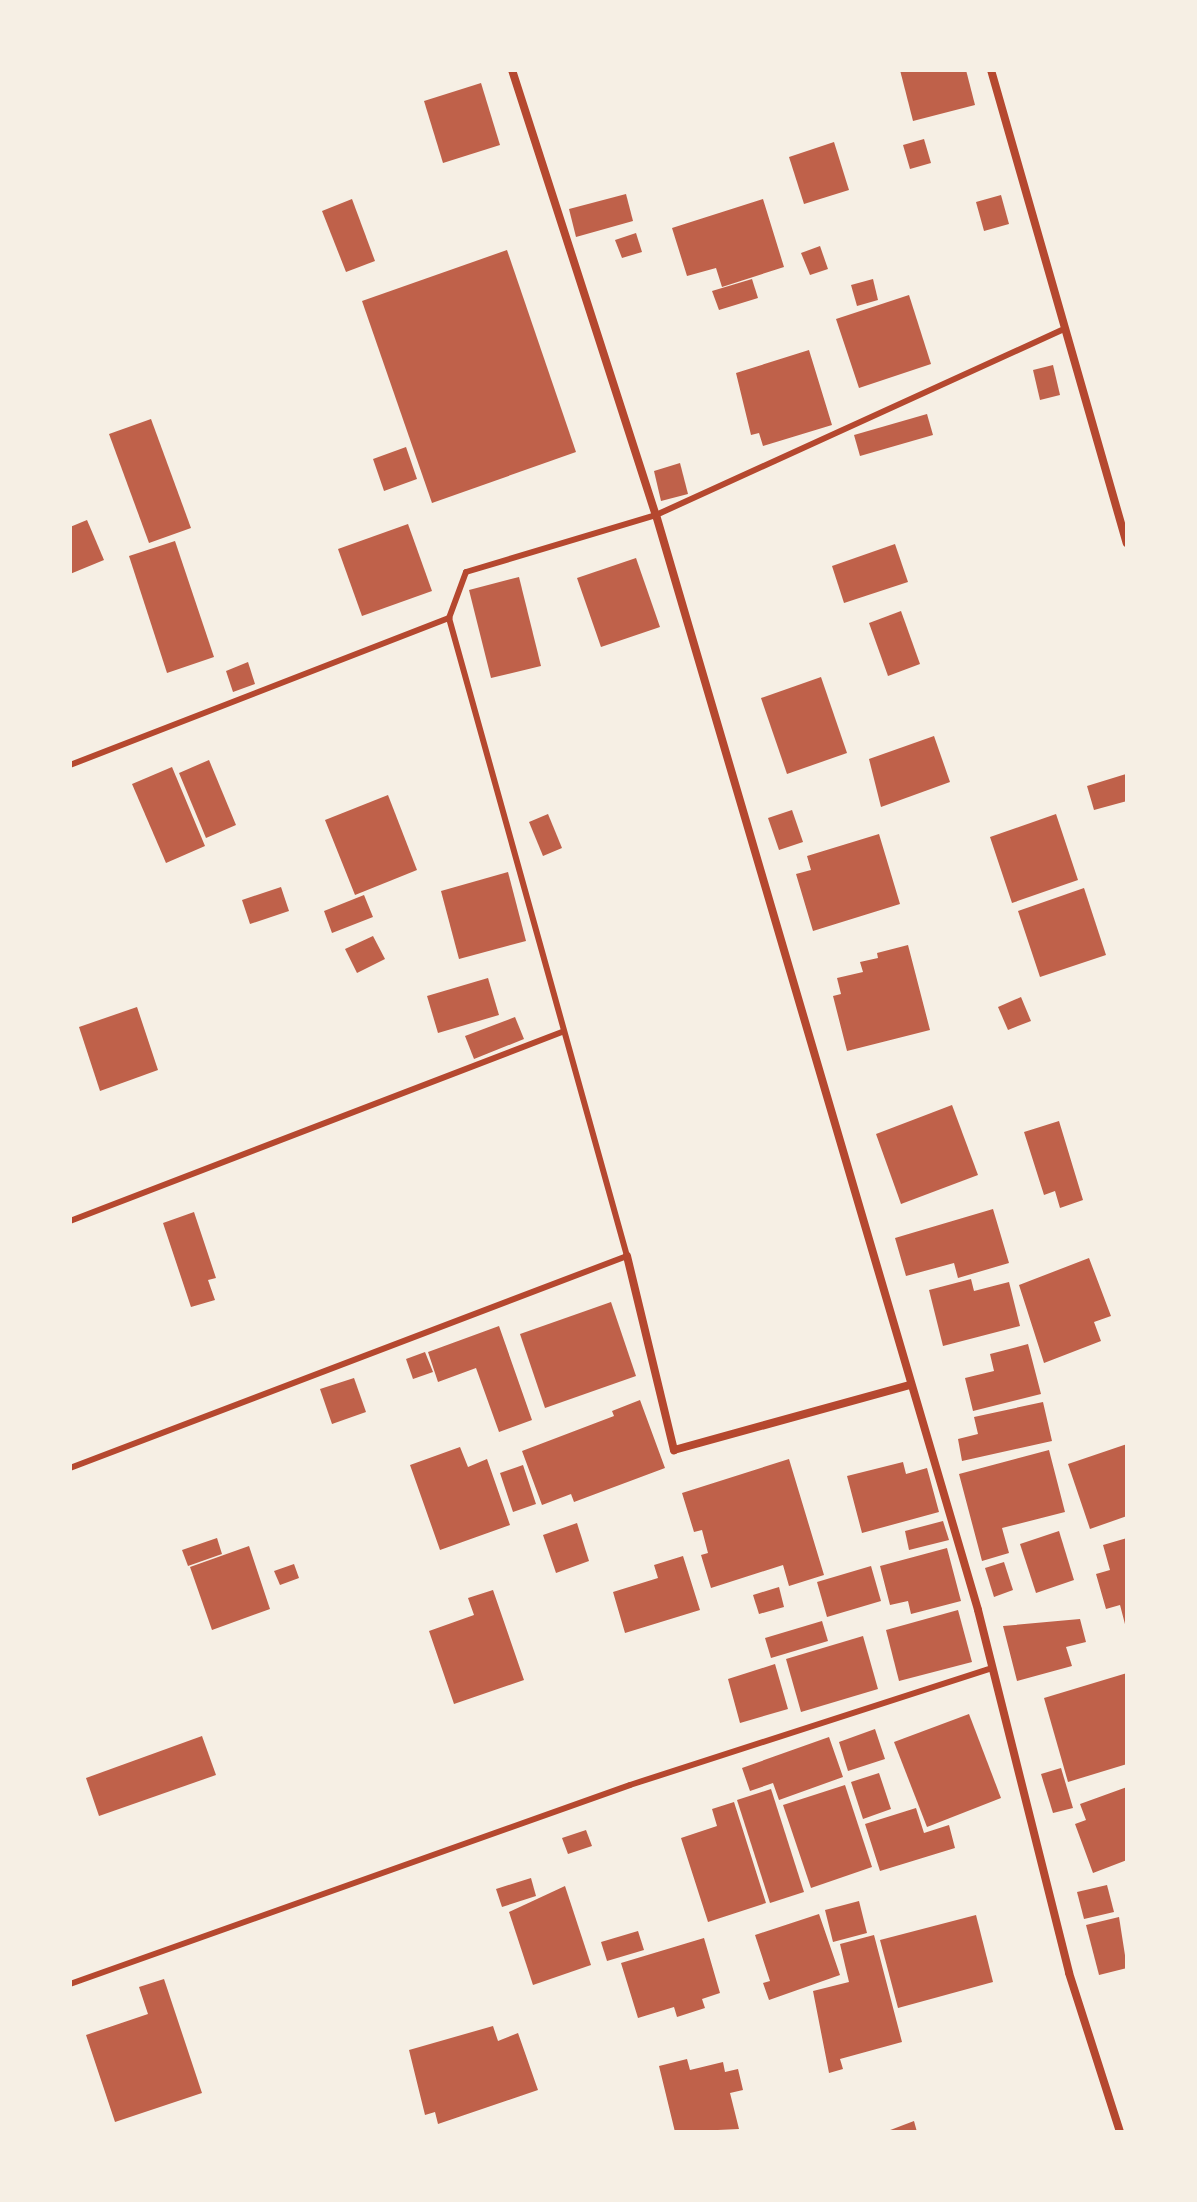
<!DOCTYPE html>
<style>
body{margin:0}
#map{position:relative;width:1197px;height:2202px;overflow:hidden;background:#f6efe4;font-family:Quicksand,sans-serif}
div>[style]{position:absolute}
.building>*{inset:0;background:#bf614a}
.service>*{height:6px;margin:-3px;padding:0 3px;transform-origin:3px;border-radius:3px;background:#b5482f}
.minor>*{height:8px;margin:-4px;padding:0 4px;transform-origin:4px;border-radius:4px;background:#b5482f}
span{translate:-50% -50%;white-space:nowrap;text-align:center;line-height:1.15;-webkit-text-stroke:8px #f6efe4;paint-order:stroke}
.frame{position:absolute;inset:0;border:72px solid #f6efe4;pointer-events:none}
</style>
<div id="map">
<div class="building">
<div style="clip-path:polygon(900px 70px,966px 70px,975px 105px,913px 121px)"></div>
<div style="clip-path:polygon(481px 83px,500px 145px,443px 163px,424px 101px)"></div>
<div style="clip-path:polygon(924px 139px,931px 163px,910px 169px,903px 145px)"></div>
<div style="clip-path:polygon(834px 142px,849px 190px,804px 204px,789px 157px)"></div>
<div style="clip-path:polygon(626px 194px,633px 221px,576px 237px,569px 209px)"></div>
<div style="clip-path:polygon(1001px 195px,1009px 224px,984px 231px,976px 202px)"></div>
<div style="clip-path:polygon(352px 199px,375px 261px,346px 272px,322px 211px)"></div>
<div style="clip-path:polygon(763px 199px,784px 267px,722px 287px,716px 268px,687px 276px,672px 228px)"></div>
<div style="clip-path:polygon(636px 233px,642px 252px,622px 258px,615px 240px)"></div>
<div style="clip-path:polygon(820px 246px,828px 269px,810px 275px,801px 253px)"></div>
<div style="clip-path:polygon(507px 250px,576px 452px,432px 503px,362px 301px)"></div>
<div style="clip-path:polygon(752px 279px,758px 298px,719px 310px,712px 291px)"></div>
<div style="clip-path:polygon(873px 279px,878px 300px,857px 306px,851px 285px)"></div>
<div style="clip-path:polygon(909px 295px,931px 364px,859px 388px,836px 319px)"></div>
<div style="clip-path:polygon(809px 350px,832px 425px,763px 446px,759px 433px,751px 435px,736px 373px)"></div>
<div style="clip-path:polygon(1053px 365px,1060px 395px,1040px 400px,1033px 370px)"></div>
<div style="clip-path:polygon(927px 414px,933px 435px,860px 456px,854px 435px)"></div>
<div style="clip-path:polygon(151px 419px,191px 528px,149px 543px,109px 434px)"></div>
<div style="clip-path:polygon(406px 447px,417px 479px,384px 491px,373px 459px)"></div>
<div style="clip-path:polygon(680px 463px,688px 494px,661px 501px,654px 471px)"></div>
<div style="clip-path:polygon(87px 520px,104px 560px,70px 574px,70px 527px)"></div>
<div style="clip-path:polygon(408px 524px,432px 591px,362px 616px,338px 549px)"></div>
<div style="clip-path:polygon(175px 541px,214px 657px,167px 673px,129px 556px)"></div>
<div style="clip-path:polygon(895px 544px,908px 582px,844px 603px,832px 566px)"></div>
<div style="clip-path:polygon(636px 558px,660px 627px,601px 647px,577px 578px)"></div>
<div style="clip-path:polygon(519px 577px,541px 666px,491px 678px,469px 590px)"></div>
<div style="clip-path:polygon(901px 611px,920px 664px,888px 676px,869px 623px)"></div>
<div style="clip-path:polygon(248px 662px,255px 684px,233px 692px,226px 671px)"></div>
<div style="clip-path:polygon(821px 677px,847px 753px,787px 774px,761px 698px)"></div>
<div style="clip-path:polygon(934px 736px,950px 782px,881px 807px,869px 759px)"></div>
<div style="clip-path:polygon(209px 760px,236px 825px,206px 838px,179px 773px)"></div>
<div style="clip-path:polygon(172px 767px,205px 846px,166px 863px,132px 784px)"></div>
<div style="clip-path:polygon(1126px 774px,1127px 801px,1094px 810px,1087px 786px)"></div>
<div style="clip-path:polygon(388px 795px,417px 870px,355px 895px,325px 820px)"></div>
<div style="clip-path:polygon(792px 810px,803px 842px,779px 850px,768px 818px)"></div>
<div style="clip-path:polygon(548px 814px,562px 848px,543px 856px,529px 822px)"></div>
<div style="clip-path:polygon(1056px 814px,1078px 880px,1012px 903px,990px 837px)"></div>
<div style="clip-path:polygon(879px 834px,900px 904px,813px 931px,796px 874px,811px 870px,807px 856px)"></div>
<div style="clip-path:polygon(508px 872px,526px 941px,459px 959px,441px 891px)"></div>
<div style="clip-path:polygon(281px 887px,289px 911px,250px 924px,242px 900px)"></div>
<div style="clip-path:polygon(1084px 888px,1106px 955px,1040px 977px,1018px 911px)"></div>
<div style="clip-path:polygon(364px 895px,373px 917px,332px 933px,324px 911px)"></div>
<div style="clip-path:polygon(373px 936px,385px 959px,357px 973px,345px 949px)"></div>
<div style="clip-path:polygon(908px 945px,930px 1030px,847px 1051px,833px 996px,841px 994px,837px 978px,863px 972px,860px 962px,878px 958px,877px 953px)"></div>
<div style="clip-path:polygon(488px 978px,499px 1015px,438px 1033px,427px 996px)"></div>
<div style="clip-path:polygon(1021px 997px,1031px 1021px,1008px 1030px,998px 1007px)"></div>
<div style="clip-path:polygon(137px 1007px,158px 1070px,100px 1091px,79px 1027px)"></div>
<div style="clip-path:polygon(515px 1017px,524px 1039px,474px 1059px,465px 1036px)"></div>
<div style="clip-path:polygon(952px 1105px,978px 1175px,901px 1204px,876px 1134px)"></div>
<div style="clip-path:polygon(1059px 1121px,1083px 1200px,1060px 1208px,1055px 1191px,1044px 1195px,1024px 1132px)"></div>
<div style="clip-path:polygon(993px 1209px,1009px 1263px,958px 1278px,954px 1263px,906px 1276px,895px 1238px)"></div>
<div style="clip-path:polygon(194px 1212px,216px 1278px,208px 1280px,215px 1300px,191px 1307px,163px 1223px)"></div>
<div style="clip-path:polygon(1089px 1258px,1111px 1316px,1094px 1322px,1101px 1341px,1044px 1363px,1019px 1285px)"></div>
<div style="clip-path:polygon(971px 1279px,974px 1291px,1009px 1282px,1020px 1326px,943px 1346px,929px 1290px)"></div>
<div style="clip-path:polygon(611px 1302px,636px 1376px,545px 1408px,520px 1334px)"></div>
<div style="clip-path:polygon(499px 1326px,532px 1420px,499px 1432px,476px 1368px,438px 1382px,428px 1352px)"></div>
<div style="clip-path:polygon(1028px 1344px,1041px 1394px,973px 1411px,965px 1378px,994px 1371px,990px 1354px)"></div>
<div style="clip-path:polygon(425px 1352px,433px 1372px,413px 1379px,406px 1359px)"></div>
<div style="clip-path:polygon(354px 1378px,366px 1412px,332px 1424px,320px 1389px)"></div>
<div style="clip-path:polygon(640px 1400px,665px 1468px,574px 1502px,571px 1494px,542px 1505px,522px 1451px,614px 1416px,612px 1411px)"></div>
<div style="clip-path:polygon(1043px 1402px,1052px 1441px,962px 1461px,958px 1439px,978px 1434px,974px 1417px)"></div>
<div style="clip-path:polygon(1127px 1444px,1127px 1516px,1090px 1529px,1068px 1464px)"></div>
<div style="clip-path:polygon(460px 1447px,468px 1467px,487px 1459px,510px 1525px,440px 1550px,410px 1465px)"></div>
<div style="clip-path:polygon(1049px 1450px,1065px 1512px,1002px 1528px,1009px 1553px,982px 1561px,959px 1474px)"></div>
<div style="clip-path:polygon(789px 1459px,824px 1575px,789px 1586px,783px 1565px,711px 1588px,701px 1555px,708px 1553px,702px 1530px,694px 1532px,682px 1493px)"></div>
<div style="clip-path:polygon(903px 1462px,906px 1474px,927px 1468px,939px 1512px,862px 1533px,847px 1476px)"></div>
<div style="clip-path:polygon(523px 1465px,536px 1504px,513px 1512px,500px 1473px)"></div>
<div style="clip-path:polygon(943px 1521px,949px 1540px,909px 1550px,905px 1531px)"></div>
<div style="clip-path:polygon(577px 1523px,589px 1561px,556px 1573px,543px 1535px)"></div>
<div style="clip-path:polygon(1059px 1531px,1074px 1580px,1036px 1593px,1020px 1544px)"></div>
<div style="clip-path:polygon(217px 1538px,222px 1554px,188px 1566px,182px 1550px)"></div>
<div style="clip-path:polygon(1127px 1538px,1127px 1628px,1126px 1628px,1120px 1605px,1106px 1609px,1096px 1574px,1110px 1570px,1103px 1545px)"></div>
<div style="clip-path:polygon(249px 1546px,270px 1609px,212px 1630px,190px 1567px)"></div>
<div style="clip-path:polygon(947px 1548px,961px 1601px,911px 1614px,908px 1601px,890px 1605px,880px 1566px)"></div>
<div style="clip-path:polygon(683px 1556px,700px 1610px,625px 1633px,613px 1592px,658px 1578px,654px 1565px)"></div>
<div style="clip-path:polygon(1004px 1562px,1013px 1590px,994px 1597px,985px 1568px)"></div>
<div style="clip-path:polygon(294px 1564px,299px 1578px,280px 1585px,274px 1571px)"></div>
<div style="clip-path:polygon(871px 1566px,881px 1601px,827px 1617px,817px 1582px)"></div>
<div style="clip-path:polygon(779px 1587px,784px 1607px,759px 1614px,753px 1595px)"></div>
<div style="clip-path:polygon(493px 1590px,524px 1680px,454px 1704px,429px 1631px,474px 1615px,468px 1598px)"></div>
<div style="clip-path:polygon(958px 1610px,972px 1662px,899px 1681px,886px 1630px)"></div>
<div style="clip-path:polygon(1080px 1619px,1086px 1642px,1066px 1647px,1072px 1666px,1017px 1681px,1003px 1626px)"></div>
<div style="clip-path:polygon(822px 1621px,828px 1641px,771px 1658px,765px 1638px)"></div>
<div style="clip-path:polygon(863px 1636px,878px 1689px,801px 1712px,786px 1659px)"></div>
<div style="clip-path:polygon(775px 1664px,788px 1709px,740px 1723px,728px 1679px)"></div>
<div style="clip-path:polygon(1127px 1673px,1127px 1764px,1068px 1782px,1044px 1698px)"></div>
<div style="clip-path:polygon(969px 1714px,1001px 1798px,927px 1827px,894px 1742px)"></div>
<div style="clip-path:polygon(875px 1729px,885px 1759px,848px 1771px,839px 1742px)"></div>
<div style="clip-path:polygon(202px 1736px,216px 1775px,99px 1816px,86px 1778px)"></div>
<div style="clip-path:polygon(829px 1737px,843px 1777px,779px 1800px,773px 1783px,750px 1791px,742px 1768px)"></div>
<div style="clip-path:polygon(1061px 1768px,1073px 1808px,1053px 1813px,1041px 1774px)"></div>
<div style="clip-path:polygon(879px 1773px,891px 1809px,863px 1819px,851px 1782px)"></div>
<div style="clip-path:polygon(845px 1785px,872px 1867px,811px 1888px,783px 1805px)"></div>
<div style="clip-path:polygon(1127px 1787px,1127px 1860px,1093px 1873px,1075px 1824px,1086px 1820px,1080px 1804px)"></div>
<div style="clip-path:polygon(771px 1789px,804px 1892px,770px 1903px,737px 1800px)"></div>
<div style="clip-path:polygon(734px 1802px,766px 1903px,708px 1922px,681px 1838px,717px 1826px,712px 1809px)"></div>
<div style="clip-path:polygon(916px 1808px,924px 1833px,949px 1825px,955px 1848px,880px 1871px,865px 1824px)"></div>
<div style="clip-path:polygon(586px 1830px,592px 1846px,568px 1854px,562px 1838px)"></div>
<div style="clip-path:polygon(531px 1878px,536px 1896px,502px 1907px,496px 1889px)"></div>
<div style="clip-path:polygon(1107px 1885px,1114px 1912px,1084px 1919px,1077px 1892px)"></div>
<div style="clip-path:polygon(565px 1886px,591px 1965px,533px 1985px,509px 1912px)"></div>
<div style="clip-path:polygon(859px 1901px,867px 1933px,833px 1942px,825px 1910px)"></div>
<div style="clip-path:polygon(819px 1914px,840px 1975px,769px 2000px,763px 1983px,770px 1981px,755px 1935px)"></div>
<div style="clip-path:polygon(976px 1915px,993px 1982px,898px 2008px,880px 1940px)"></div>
<div style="clip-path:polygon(1119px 1917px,1127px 1968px,1099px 1975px,1086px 1925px)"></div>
<div style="clip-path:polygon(638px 1931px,644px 1950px,607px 1961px,601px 1942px)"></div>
<div style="clip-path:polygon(874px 1935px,902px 2042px,840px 2059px,843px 2069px,829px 2073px,813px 1991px,849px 1982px,840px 1944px)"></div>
<div style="clip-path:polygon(704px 1938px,720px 1993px,702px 1999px,705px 2008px,677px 2017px,674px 2007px,638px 2018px,621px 1963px)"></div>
<div style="clip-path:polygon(164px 1979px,202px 2093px,115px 2122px,86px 2035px,148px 2014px,139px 1987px)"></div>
<div style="clip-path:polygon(493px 2026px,498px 2041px,518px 2033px,538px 2090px,438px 2124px,435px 2112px,425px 2115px,409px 2050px)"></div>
<div style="clip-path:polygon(687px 2059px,690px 2070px,723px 2062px,725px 2072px,738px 2069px,743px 2090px,730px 2093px,739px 2129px,675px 2132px,659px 2066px)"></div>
<div style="clip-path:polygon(914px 2121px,917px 2132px,885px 2132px)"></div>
</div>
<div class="service">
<div style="left:70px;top:765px;width:407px;rotate:-21.2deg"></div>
<div style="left:449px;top:618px;width:49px;rotate:-69.7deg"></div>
<div style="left:466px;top:572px;width:198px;rotate:-16.7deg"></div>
<div style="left:656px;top:515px;width:449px;rotate:-24.5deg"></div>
<div style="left:70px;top:1221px;width:527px;rotate:-21.01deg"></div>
<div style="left:70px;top:1468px;width:596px;rotate:-20.84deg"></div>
<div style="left:627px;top:1256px;width:662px;rotate:-105.59deg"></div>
<div style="left:70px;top:1984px;width:594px;rotate:-19.56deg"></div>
<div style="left:630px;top:1785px;width:381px;rotate:-17.9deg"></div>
</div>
<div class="minor">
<div style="left:512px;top:70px;width:468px;rotate:72.1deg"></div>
<div style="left:656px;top:515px;width:1141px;rotate:73.61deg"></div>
<div style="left:978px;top:1610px;width:374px;rotate:75.9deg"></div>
<div style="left:1069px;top:1973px;width:167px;rotate:72.2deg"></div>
<div style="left:991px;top:70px;width:492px;rotate:74deg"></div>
<div style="left:627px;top:1256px;width:200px;rotate:76.4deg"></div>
<div style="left:674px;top:1450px;width:245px;rotate:-15.4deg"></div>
</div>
<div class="frame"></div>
</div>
